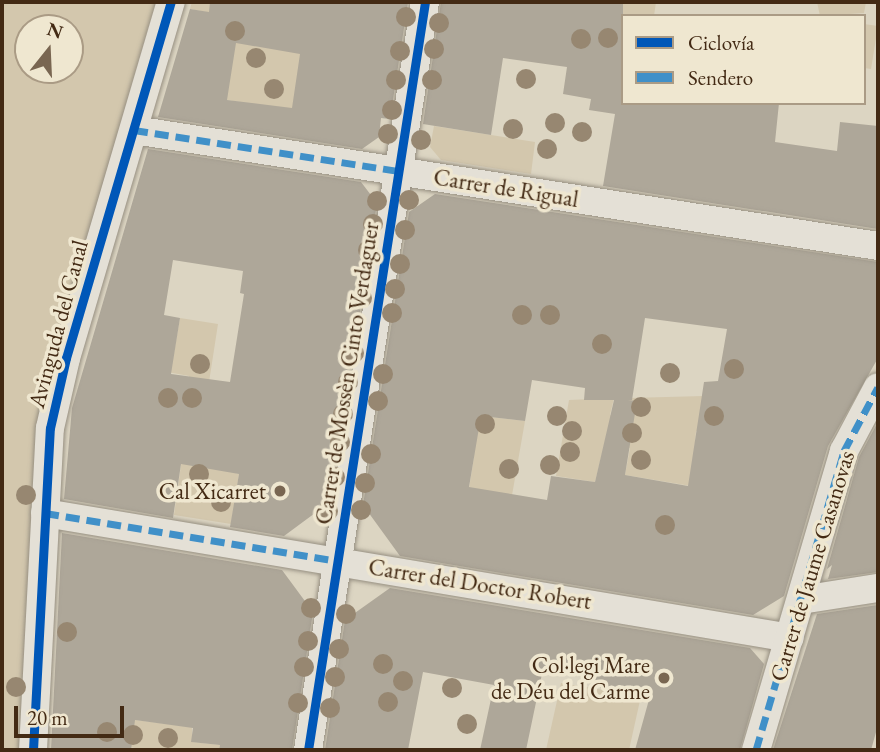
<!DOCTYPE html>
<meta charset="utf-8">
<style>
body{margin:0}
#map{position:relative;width:880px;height:752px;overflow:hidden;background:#dcd5c2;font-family:"EB Garamond",serif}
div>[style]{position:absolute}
.green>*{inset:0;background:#d3c7ad}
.building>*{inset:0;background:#aea799}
.roads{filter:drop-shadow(0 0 2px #968f81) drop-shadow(0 0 2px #968f81)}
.minor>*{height:28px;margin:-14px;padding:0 14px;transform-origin:14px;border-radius:14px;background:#e4e0d6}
.quiet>*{height:7px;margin-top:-3.5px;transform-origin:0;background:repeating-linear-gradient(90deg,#4090c8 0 14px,transparent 0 21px)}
.cycleway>*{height:9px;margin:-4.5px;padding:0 4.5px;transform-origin:4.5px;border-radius:4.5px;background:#0057b8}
.trees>*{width:20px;height:20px;margin:-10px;border-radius:50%;background:#978771}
.dots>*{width:19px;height:19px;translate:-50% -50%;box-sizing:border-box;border:4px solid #efe7d0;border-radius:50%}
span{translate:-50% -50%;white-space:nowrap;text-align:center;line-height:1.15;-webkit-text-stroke:7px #efe7d0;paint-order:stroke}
.street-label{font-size:23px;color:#432a14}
.poi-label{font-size:23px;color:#432a14}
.right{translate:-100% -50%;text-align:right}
.frame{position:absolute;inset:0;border:4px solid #432a14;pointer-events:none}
.legend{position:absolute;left:621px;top:14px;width:245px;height:91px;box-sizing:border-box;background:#efe7d0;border:2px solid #aa9b85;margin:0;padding:9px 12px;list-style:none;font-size:21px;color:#432a14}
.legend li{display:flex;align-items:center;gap:14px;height:35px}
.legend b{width:35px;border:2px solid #aa9b85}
.north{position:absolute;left:14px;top:14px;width:70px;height:70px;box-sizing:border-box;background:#efe7d0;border:2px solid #aa9b85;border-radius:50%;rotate:18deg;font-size:19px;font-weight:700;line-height:28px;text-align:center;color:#432a14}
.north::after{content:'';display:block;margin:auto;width:24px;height:32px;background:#796651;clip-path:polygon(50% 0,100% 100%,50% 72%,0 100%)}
.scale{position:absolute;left:14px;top:706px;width:110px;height:32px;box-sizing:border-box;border:4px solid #432a14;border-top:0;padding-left:9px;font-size:21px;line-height:24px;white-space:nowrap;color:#432a14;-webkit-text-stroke:5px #efe7d0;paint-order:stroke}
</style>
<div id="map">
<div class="green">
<div style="clip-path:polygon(evenodd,2px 2px,184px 2px,71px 368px,60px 468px,48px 750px,2px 750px,2px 2px,28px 28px,70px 28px,70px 70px,28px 70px,28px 28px)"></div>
<div style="clip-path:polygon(192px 2px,278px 2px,275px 22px,308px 55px,293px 110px,227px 100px,206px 12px,190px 9px)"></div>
<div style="clip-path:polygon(601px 2px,656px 2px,654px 16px,623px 16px,599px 15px)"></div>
<div style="clip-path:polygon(817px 2px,866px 2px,864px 13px,820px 16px)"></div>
<div style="clip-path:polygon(864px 24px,878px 26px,871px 69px,864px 68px)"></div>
<div style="clip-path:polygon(434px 126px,535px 142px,531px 174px,441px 160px,430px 147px)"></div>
<div style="clip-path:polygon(180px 318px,218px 324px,207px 395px,183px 411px,189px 376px,162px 371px,174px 353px)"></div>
<div style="clip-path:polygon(741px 395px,734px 436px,696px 431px,691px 486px,625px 475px,630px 448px,621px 447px,607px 433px,595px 482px,556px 476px,569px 400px,614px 398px,610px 415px,625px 419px,629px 398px)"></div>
<div style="clip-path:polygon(471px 415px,525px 421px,511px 501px,468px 495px,474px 457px)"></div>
<div style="clip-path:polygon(182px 458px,239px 474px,231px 524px,174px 515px)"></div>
<div style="clip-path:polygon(561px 683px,641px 696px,629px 750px,546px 750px)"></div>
<div style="clip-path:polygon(86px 714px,192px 727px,192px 742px,220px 745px,219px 750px,151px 750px,82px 741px)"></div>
</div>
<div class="building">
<div style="clip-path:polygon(evenodd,210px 2px,408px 2px,390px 119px,381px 118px,379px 137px,362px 149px,158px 117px,190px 9px,209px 12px,210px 2px,236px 43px,300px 54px,292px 108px,227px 100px,236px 43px)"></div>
<div style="clip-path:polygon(441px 2px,623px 2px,623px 103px,779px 103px,775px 142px,837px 151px,840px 122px,878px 126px,878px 229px,603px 186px,615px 114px,589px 110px,591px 99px,563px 94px,567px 67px,503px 58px,491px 135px,423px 124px)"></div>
<div style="clip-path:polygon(evenodd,148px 149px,361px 182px,377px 203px,330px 502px,284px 536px,230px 527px,239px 474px,181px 464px,173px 518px,64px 499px,72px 408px,148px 149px,173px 260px,243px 271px,240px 293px,244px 294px,230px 382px,171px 374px,180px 318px,164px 315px,173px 260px)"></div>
<div style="clip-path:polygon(evenodd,435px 194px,878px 262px,878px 358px,828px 446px,784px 596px,753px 615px,400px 556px,363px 505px,409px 212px,435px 194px,645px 318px,727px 329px,718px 381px,704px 382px,688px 486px,625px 475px,637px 401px,628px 400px,632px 400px,645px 318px,435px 194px,532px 380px,585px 388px,584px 400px,614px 400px,595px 482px,551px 476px,547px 500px,469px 487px,481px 416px,525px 421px,532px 380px)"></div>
<div style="clip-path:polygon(878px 422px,878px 572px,828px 579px,832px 565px,827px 569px,859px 457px)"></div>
<div style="clip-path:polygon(62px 533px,282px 570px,313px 612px,292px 750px,219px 750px,220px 745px,191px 742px,193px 728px,135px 720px,131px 750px,51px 750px)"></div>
<div style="clip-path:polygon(390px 588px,750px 648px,764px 664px,740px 750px,635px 750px,650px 696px,600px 688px,602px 681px,543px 669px,526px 750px,480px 750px,494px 685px,423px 672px,408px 750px,325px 750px,345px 620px)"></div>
<div style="clip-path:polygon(878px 605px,878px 725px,871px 750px,773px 750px,817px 614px)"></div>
</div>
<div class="roads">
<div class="minor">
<div style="left:134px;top:130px;width:753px;rotate:8.86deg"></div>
<div style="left:45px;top:513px;width:755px;rotate:9.52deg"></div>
<div style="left:801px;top:600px;width:78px;rotate:-8.9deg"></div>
<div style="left:33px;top:750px;width:322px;rotate:-87deg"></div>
<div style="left:50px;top:428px;width:72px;rotate:-77.1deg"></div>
<div style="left:66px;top:358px;width:371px;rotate:-73.6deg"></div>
<div style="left:308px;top:750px;width:757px;rotate:-81.11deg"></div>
<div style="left:756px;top:750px;width:312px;rotate:-73.6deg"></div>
<div style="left:844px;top:451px;width:72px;rotate:-62deg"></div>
</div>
</div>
<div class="quiet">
<div style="left:134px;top:130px;width:267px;rotate:8.8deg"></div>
<div style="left:45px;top:513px;width:297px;rotate:9.3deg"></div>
<div style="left:756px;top:750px;width:312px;rotate:-73.6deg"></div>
<div style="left:844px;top:451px;width:72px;rotate:-62deg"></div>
</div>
<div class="cycleway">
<div style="left:33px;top:750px;width:322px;rotate:-87deg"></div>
<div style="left:50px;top:428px;width:72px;rotate:-77.1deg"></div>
<div style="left:66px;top:358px;width:371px;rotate:-73.6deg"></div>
<div style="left:308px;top:750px;width:757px;rotate:-81.11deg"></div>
</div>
<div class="trees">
<div style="left:406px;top:17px"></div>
<div style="left:439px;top:23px"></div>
<div style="left:235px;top:31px"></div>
<div style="left:608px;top:38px"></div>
<div style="left:581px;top:39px"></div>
<div style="left:434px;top:49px"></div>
<div style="left:400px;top:51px"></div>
<div style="left:256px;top:58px"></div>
<div style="left:526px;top:79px"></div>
<div style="left:396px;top:80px"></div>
<div style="left:432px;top:80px"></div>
<div style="left:274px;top:89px"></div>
<div style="left:392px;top:110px"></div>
<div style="left:555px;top:123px"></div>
<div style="left:513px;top:129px"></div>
<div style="left:582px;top:132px"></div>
<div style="left:388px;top:134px"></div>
<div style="left:421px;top:140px"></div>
<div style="left:547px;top:149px"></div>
<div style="left:409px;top:200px"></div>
<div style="left:377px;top:201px"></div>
<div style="left:373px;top:224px"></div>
<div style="left:405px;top:230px"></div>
<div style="left:368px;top:250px"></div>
<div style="left:400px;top:264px"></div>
<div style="left:395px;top:289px"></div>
<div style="left:362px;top:298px"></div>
<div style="left:392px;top:313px"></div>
<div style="left:522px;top:315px"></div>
<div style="left:550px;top:315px"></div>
<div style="left:602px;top:344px"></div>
<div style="left:354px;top:353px"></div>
<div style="left:200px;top:364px"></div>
<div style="left:734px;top:369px"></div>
<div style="left:670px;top:373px"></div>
<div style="left:383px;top:374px"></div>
<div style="left:348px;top:382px"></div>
<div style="left:168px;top:398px"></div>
<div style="left:192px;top:398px"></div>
<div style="left:378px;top:401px"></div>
<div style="left:641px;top:407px"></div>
<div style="left:343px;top:414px"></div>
<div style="left:557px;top:416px"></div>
<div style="left:714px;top:416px"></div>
<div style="left:485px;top:424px"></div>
<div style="left:572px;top:431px"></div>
<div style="left:632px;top:433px"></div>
<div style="left:340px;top:442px"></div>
<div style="left:570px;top:452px"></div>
<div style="left:371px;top:454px"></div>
<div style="left:641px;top:460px"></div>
<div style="left:550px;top:465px"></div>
<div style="left:509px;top:469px"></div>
<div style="left:199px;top:474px"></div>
<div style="left:335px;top:477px"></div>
<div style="left:365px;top:483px"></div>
<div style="left:26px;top:495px"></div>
<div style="left:221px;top:502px"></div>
<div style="left:361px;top:510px"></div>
<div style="left:328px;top:511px"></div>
<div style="left:665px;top:525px"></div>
<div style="left:311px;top:608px"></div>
<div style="left:346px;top:614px"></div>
<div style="left:67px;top:632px"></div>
<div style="left:308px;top:641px"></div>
<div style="left:339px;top:649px"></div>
<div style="left:383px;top:664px"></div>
<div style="left:304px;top:667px"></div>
<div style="left:335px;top:677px"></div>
<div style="left:403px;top:681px"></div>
<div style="left:16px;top:687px"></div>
<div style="left:452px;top:688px"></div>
<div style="left:388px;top:702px"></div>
<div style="left:298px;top:703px"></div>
<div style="left:330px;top:708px"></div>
<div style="left:467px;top:724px"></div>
<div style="left:107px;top:732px"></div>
<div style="left:133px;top:735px"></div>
<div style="left:168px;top:738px"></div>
</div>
<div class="dots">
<div style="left:280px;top:491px;background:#796651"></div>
<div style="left:664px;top:678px;background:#796651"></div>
</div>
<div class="street-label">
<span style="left:506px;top:188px;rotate:9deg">Carrer de Rigual</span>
<span style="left:58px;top:324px;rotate:-75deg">Avinguda del Canal</span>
<span style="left:347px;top:373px;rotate:-81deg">Carrer de Mossèn Cinto Verdaguer</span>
<span style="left:812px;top:566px;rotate:-73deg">Carrer de Jaume Casanovas</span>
<span style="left:480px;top:584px;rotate:9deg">Carrer del Doctor Robert</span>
</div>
<div class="poi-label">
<span class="right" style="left:266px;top:491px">Cal Xicarret</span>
<span class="right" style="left:650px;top:678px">Col·legi Mare<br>de Déu del Carme</span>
</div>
<div class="frame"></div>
<ul class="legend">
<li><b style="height:9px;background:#0057b8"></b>Ciclovía</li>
<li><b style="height:9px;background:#4090c8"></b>Sendero</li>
</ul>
<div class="north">N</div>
<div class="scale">20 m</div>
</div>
